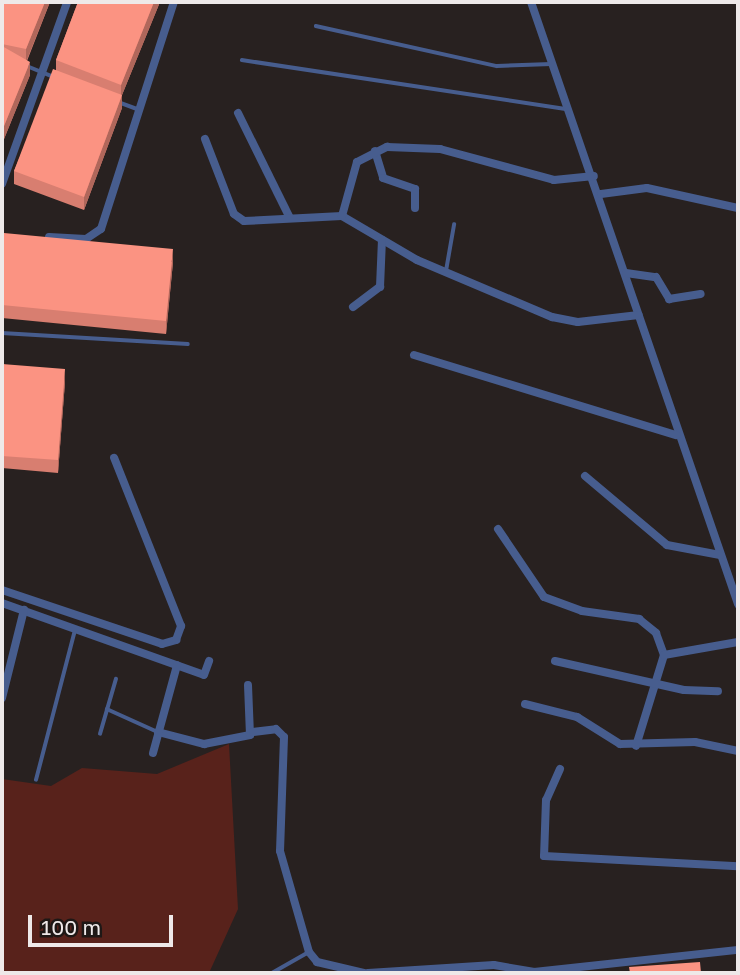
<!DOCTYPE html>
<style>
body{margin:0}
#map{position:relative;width:740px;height:975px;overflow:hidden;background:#282120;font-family:"Golos Text",sans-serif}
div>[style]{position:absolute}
.green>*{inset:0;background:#58221b}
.lane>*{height:3.5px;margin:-1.75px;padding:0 1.75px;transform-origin:1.75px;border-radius:1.75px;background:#475d8e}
.street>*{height:8px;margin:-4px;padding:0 4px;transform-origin:4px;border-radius:4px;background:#475d8e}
.wall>*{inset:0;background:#d87e70}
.shaded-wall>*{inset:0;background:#b0675b}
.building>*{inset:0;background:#fb9382}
span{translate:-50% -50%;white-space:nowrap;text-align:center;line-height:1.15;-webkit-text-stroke:7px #1e1816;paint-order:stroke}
.frame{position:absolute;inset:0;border:4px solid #eee9e9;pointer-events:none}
.scale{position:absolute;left:28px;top:915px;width:145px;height:32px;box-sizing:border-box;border:4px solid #eee9e9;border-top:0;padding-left:9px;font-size:21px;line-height:24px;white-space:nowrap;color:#eee9e9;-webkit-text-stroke:5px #1e1816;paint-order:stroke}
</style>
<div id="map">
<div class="green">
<div style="clip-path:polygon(229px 744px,238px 909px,209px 973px,2px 973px,2px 779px,51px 786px,82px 768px,157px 774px)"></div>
</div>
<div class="lane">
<div style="left:316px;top:26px;width:185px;rotate:12.5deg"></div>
<div style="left:497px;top:66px;width:54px;rotate:-2.1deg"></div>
<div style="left:242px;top:60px;width:327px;rotate:8.6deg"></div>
<div style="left:27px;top:66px;width:27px;rotate:22deg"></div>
<div style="left:118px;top:102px;width:20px;rotate:20deg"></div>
<div style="left:446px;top:271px;width:47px;rotate:-80.1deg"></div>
<div style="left:2px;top:333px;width:186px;rotate:3.4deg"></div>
<div style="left:107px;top:709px;width:56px;rotate:24.3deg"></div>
<div style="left:100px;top:734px;width:57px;rotate:-73.8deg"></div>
<div style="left:36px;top:780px;width:155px;rotate:-75.4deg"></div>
<div style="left:272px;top:973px;width:43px;rotate:-29.6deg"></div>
</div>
<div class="street">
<div style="left:531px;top:2px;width:637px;rotate:71.02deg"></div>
<div style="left:238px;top:113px;width:117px;rotate:63.7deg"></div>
<div style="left:205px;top:139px;width:80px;rotate:68.9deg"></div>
<div style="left:234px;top:214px;width:12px;rotate:35deg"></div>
<div style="left:244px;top:221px;width:98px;rotate:-2.9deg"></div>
<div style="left:342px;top:216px;width:87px;rotate:30.4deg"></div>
<div style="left:417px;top:260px;width:147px;rotate:22.9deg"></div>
<div style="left:552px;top:317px;width:26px;rotate:11deg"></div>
<div style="left:578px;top:322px;width:61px;rotate:-6.5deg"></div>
<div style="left:375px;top:151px;width:28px;rotate:73deg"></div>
<div style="left:383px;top:178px;width:34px;rotate:19deg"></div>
<div style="left:415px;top:189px;width:19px;rotate:90deg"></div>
<div style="left:2px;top:184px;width:193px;rotate:-70.3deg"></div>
<div style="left:601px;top:194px;width:46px;rotate:-7.4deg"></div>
<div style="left:647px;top:188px;width:93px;rotate:12.4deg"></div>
<div style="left:342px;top:216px;width:56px;rotate:-74.5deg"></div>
<div style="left:357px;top:162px;width:34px;rotate:-27deg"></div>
<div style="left:387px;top:147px;width:53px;rotate:2.2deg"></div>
<div style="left:440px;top:149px;width:118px;rotate:15.2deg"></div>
<div style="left:554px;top:180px;width:40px;rotate:-5.7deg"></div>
<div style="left:49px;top:237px;width:37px;rotate:3deg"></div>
<div style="left:86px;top:239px;width:18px;rotate:-34deg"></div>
<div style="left:101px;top:229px;width:238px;rotate:-72.2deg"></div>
<div style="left:626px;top:273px;width:30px;rotate:8deg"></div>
<div style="left:656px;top:277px;width:26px;rotate:59deg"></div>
<div style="left:669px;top:299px;width:32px;rotate:-9deg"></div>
<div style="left:353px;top:307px;width:34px;rotate:-37deg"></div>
<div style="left:380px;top:287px;width:47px;rotate:-87.6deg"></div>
<div style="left:414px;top:355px;width:274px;rotate:17deg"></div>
<div style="left:585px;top:476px;width:107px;rotate:40.1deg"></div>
<div style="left:667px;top:545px;width:54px;rotate:10.7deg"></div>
<div style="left:498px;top:529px;width:82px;rotate:55.9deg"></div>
<div style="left:544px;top:597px;width:40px;rotate:20.2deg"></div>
<div style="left:582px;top:611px;width:58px;rotate:8deg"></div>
<div style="left:639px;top:619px;width:22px;rotate:39deg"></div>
<div style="left:656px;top:633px;width:23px;rotate:70deg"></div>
<div style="left:664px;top:655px;width:95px;rotate:107.1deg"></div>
<div style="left:2px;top:590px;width:169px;rotate:18.6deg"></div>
<div style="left:162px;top:644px;width:15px;rotate:-16deg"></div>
<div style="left:176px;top:640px;width:15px;rotate:-70deg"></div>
<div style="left:181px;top:626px;width:181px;rotate:-111.7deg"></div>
<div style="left:2px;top:603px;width:214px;rotate:19.6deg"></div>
<div style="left:204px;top:675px;width:15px;rotate:-70deg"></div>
<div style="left:664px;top:655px;width:75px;rotate:-10deg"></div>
<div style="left:555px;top:661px;width:132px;rotate:12.7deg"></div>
<div style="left:684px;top:690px;width:34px;rotate:2deg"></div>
<div style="left:2px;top:698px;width:91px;rotate:-76deg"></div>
<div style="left:525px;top:704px;width:54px;rotate:14deg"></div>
<div style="left:577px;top:717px;width:51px;rotate:32.1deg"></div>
<div style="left:620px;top:744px;width:75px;rotate:-1.5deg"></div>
<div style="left:695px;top:742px;width:44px;rotate:11.8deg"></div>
<div style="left:158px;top:732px;width:48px;rotate:14.6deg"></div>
<div style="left:204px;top:744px;width:47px;rotate:-11.1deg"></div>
<div style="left:250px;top:735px;width:50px;rotate:-92.3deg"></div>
<div style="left:253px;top:732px;width:23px;rotate:-7deg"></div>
<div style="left:276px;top:729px;width:11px;rotate:45deg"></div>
<div style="left:284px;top:737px;width:114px;rotate:92deg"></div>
<div style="left:280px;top:851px;width:105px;rotate:74deg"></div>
<div style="left:309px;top:952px;width:13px;rotate:51deg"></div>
<div style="left:317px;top:962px;width:48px;rotate:13.2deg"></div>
<div style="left:153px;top:753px;width:91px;rotate:-74.7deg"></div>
<div style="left:560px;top:769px;width:34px;rotate:114deg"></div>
<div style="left:546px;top:800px;width:56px;rotate:92deg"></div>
<div style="left:544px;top:856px;width:194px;rotate:3deg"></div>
<div style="left:368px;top:973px;width:126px;rotate:-3.6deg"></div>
<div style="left:494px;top:965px;width:41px;rotate:9.9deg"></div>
<div style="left:534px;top:972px;width:205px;rotate:-6.2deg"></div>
</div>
<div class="wall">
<div style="clip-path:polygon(2px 2px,50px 2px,27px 61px,30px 75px,2px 144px)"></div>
<div style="clip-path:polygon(78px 2px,160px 2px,122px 95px,122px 108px,84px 210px,14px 184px,14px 171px,56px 70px,56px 60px)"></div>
<div style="clip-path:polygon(2px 252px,173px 262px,166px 334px,2px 318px)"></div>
<div style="clip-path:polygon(2px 364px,65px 382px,58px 473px,2px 468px)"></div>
</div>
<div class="shaded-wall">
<div style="clip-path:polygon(45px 2px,50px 2px,26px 62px,26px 49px)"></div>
<div style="clip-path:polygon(154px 2px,160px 2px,122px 95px,122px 108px,84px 210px,84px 197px,121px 98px,121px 85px)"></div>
<div style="clip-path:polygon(30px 62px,30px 75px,2px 144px,2px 131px)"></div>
<div style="clip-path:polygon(173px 249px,173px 262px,166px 334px,166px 321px)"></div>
<div style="clip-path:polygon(65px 369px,65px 382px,58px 473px,58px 460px)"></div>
</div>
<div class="building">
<div style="clip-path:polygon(2px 2px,45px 2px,26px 49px,2px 44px)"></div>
<div style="clip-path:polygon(78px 2px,154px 2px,121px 85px,56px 60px)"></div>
<div style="clip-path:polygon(2px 46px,30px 62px,2px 131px)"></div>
<div style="clip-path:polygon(53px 69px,122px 95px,84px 197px,14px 171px)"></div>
<div style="clip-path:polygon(4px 233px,173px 249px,166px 321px,2px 305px,2px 252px)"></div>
<div style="clip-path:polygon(2px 364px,65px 369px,58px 460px,2px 456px)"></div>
<div style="clip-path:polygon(700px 962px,701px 973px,630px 973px,629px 967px)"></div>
</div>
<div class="frame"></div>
<div class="scale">100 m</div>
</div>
